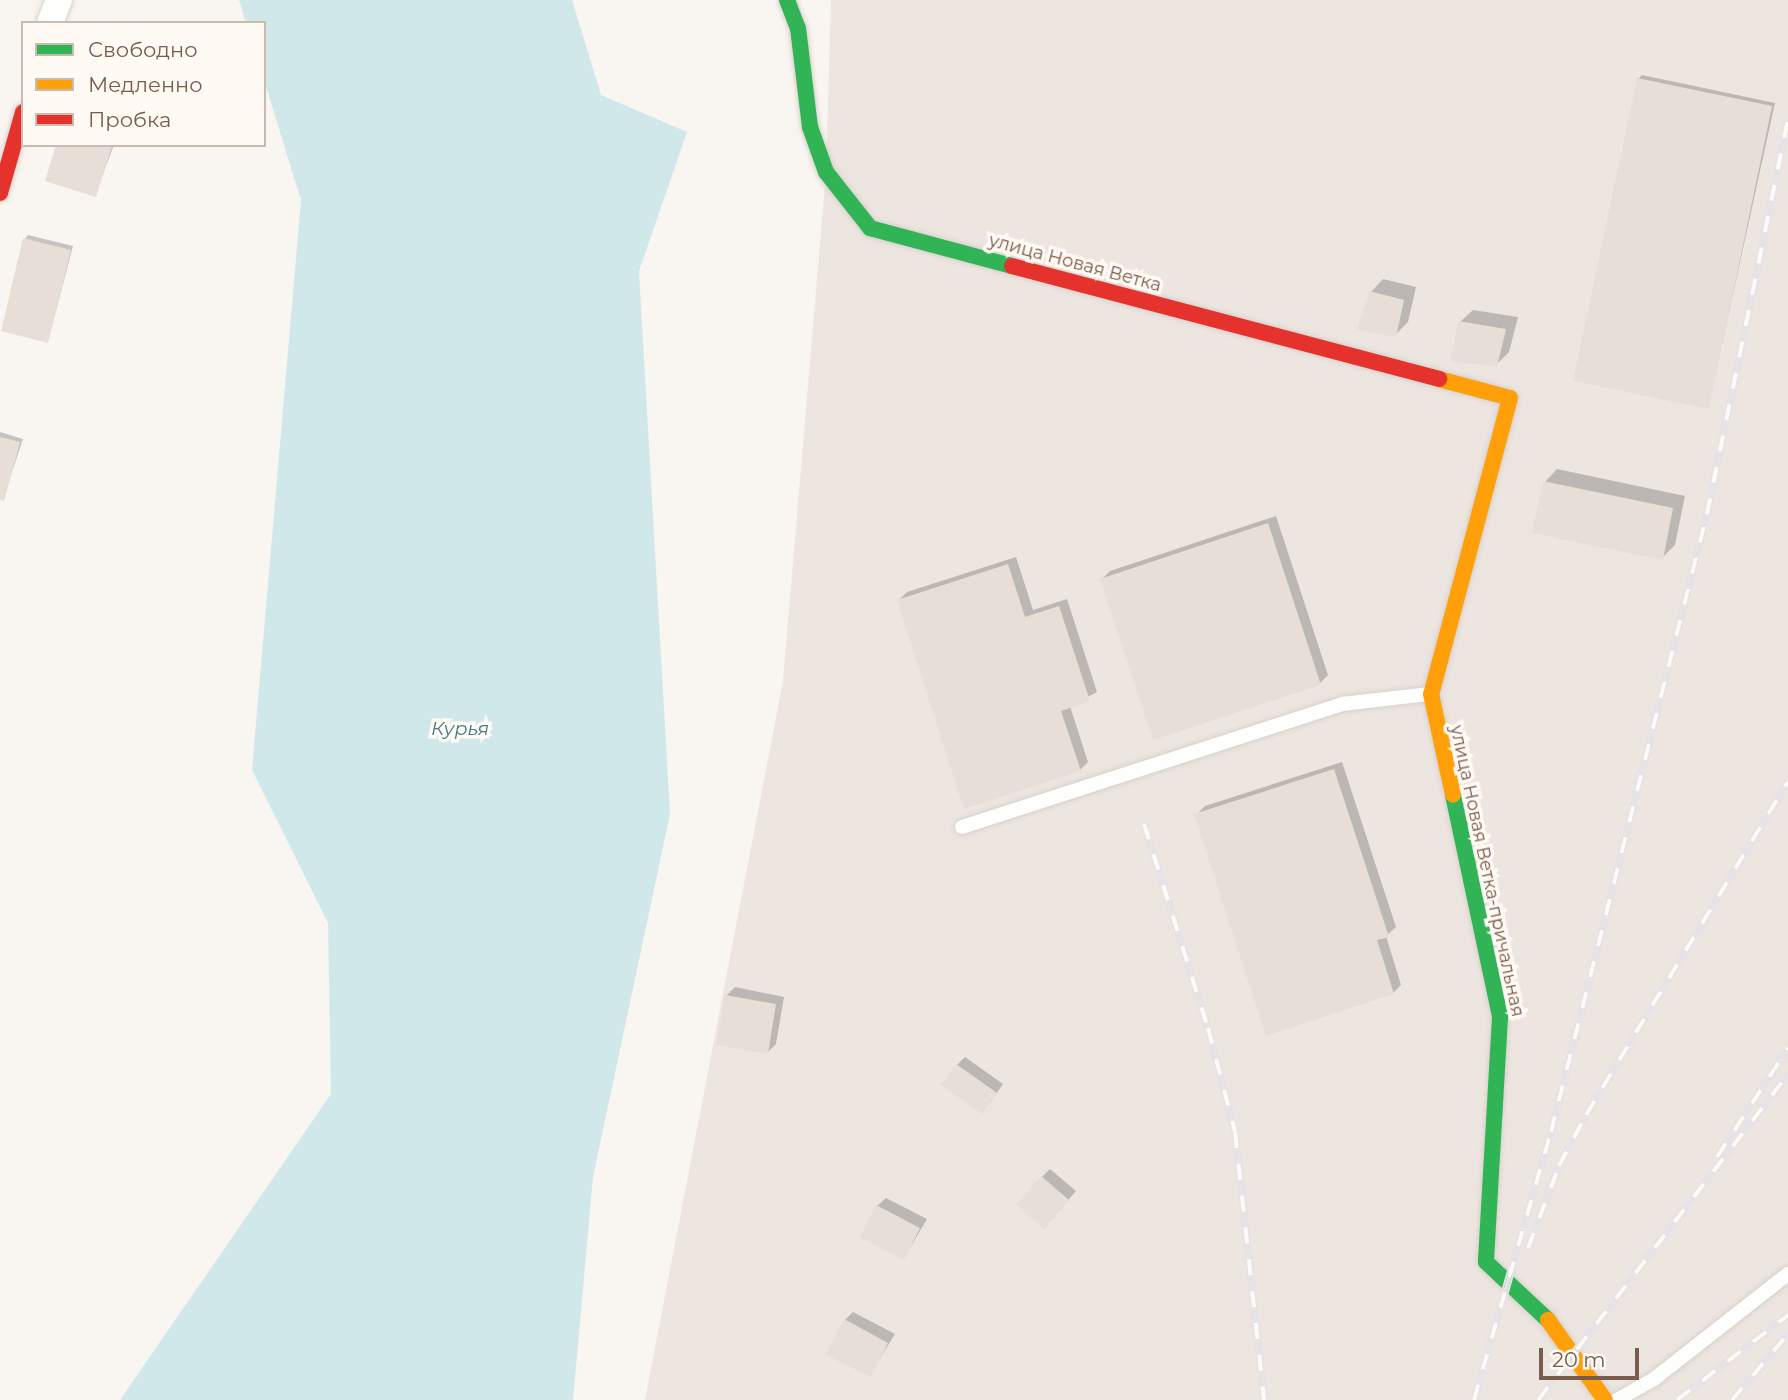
<!DOCTYPE html>
<meta charset="utf-8">
<style>
body{margin:0}
#map{position:relative;width:1788px;height:1400px;overflow:hidden;background:#f9f5f0;font-family:Montserrat,sans-serif}
div>[style]{position:absolute}
.industrial>*{inset:0;background:#ede5e0}
.water>*{inset:0;background:#d0e8ea}
.shadow>*{inset:0;background:#0003}
.building>*{inset:0;background:#e6ded7}
.roads{filter:drop-shadow(0 0 2px #d7d1cb) drop-shadow(0 0 2px #d7d1cb)}
.lane>*{height:14px;margin:-7px;padding:0 7px;transform-origin:7px;border-radius:7px;background:#fefefd}
.street>*{height:26px;margin:-13px;padding:0 13px;transform-origin:13px;border-radius:13px;background:#fefefd}
.fast>*{height:16px;margin:-8px;padding:0 8px;transform-origin:8px;border-radius:8px;background:#30b455}
.slow>*{height:16px;margin:-8px;padding:0 8px;transform-origin:8px;border-radius:8px;background:#ff9f0a}
.jam>*{height:16px;margin:-8px;padding:0 8px;transform-origin:8px;border-radius:8px;background:#e5322d}
.rail>*{height:8px;margin-top:-4px;transform-origin:0;background:repeating-linear-gradient(90deg,#fffaf3 0 16px,#e6e3e7 0 32px);box-sizing:border-box;border-block:2px solid #e6e3e7}
span{translate:-50% -50%;white-space:nowrap;text-align:center;line-height:1.15;-webkit-text-stroke:7px #fffaf3;paint-order:stroke}
.street-label{font-size:18px;color:#7a5c4d}
.water-label{font-size:19px;color:#437c86;font-style:italic}
.legend{position:absolute;left:21px;top:21px;width:245px;height:126px;box-sizing:border-box;background:#fffaf3;border:2px solid #cabbb1;margin:0;padding:9px 12px;list-style:none;font-size:21px;color:#7a5c4d}
.legend li{display:flex;align-items:center;gap:14px;height:35px}
.legend b{width:35px;border:2px solid #cabbb1}
.scale{position:absolute;left:1539px;top:1348px;width:100px;height:32px;box-sizing:border-box;border:4px solid #7a5c4d;border-top:0;padding-left:9px;font-size:21px;line-height:24px;white-space:nowrap;color:#7a5c4d;-webkit-text-stroke:5px #fffaf3;paint-order:stroke}
</style>
<div id="map">
<div class="industrial">
<div style="clip-path:polygon(831px 0,1788px 0,1788px 1400px,645px 1400px,783px 681px,826px 172px)"></div>
</div>
<div class="water">
<div style="clip-path:polygon(239px 0,572px 0,601px 95px,687px 132px,639px 271px,670px 814px,593px 1177px,573px 1400px,120px 1400px,331px 1094px,328px 923px,252px 770px,301px 200px,264px 80px,264px 23px,246px 23px)"></div>
</div>
<div class="shadow">
<div style="clip-path:polygon(1642px 75px,1775px 103px,1708px 408px,1638px 79px)"></div>
<div style="clip-path:polygon(58px 145px,114px 145px,95px 195px)"></div>
<div style="clip-path:polygon(28px 235px,73px 246px,48px 341px,25px 239px)"></div>
<div style="clip-path:polygon(1383px 279px,1416px 287px,1408px 322px,1395px 335px,1371px 292px)"></div>
<div style="clip-path:polygon(1473px 310px,1518px 317px,1509px 352px,1496px 365px,1460px 322px)"></div>
<div style="clip-path:polygon(0 432px,23px 439px,3px 499px,0 498px)"></div>
<div style="clip-path:polygon(1557px 469px,1685px 496px,1675px 545px,1662px 558px,1545px 482px)"></div>
<div style="clip-path:polygon(1276px 516px,1328px 675px,1320px 683px,1102px 579px,1110px 571px)"></div>
<div style="clip-path:polygon(1016px 557px,1033px 610px,1067px 599px,1097px 692px,1070px 706px,1088px 762px,1080px 770px,899px 600px,907px 592px)"></div>
<div style="clip-path:polygon(1342px 762px,1396px 927px,1386px 936px,1401px 985px,1393px 993px,1196px 815px,1205px 806px)"></div>
<div style="clip-path:polygon(735px 987px,784px 997px,776px 1044px,768px 1052px,726px 996px)"></div>
<div style="clip-path:polygon(965px 1057px,1003px 1084px,990px 1103px,957px 1065px)"></div>
<div style="clip-path:polygon(1050px 1169px,1076px 1191px,1052px 1219px,1042px 1177px)"></div>
<div style="clip-path:polygon(886px 1198px,927px 1219px,904px 1258px,877px 1206px)"></div>
<div style="clip-path:polygon(853px 1312px,895px 1334px,870px 1375px,845px 1320px)"></div>
</div>
<div class="building">
<div style="clip-path:polygon(1637px 78px,1772px 106px,1709px 409px,1573px 381px)"></div>
<div style="clip-path:polygon(56px 145px,112px 146px,96px 197px,45px 181px)"></div>
<div style="clip-path:polygon(23px 238px,71px 250px,48px 343px,1px 331px)"></div>
<div style="clip-path:polygon(1369px 291px,1404px 300px,1396px 337px,1357px 330px)"></div>
<div style="clip-path:polygon(1458px 321px,1506px 329px,1497px 367px,1450px 361px)"></div>
<div style="clip-path:polygon(0 437px,20px 442px,4px 501px,0 500px)"></div>
<div style="clip-path:polygon(1543px 481px,1673px 508px,1663px 560px,1532px 533px)"></div>
<div style="clip-path:polygon(1268px 523px,1321px 685px,1153px 740px,1100px 579px)"></div>
<div style="clip-path:polygon(1008px 564px,1025px 617px,1059px 606px,1090px 701px,1061px 711px,1081px 771px,964px 809px,897px 600px)"></div>
<div style="clip-path:polygon(1334px 769px,1389px 937px,1377px 940px,1394px 994px,1266px 1036px,1194px 814px)"></div>
<div style="clip-path:polygon(725px 995px,776px 1004px,768px 1054px,716px 1045px)"></div>
<div style="clip-path:polygon(956px 1064px,997px 1093px,982px 1114px,941px 1085px)"></div>
<div style="clip-path:polygon(1041px 1176px,1069px 1200px,1044px 1229px,1016px 1205px)"></div>
<div style="clip-path:polygon(876px 1205px,920px 1228px,904px 1260px,860px 1237px)"></div>
<div style="clip-path:polygon(844px 1319px,888px 1343px,871px 1377px,826px 1355px)"></div>
</div>
<div class="roads">
<div class="lane">
<div style="left:962px;top:827px;width:399px;rotate:-17.9deg"></div>
<div style="left:1342px;top:704px;width:88px;rotate:-6.6deg"></div>
<div style="left:1617px;top:1400px;width:43px;rotate:-29.6deg"></div>
<div style="left:1654px;top:1379px;width:170px;rotate:-38.1deg"></div>
</div>
<div class="street">
<div style="left:50px;top:23px;width:25px;rotate:-69deg"></div>
</div>
<div class="fast">
<div style="left:787px;top:0;width:30px;rotate:69deg"></div>
<div style="left:798px;top:28px;width:100px;rotate:83.1deg"></div>
<div style="left:810px;top:127px;width:48px;rotate:70.4deg"></div>
<div style="left:826px;top:172px;width:71px;rotate:51.8deg"></div>
<div style="left:870px;top:228px;width:147px;rotate:15deg"></div>
<div style="left:1453px;top:795px;width:227px;rotate:78deg"></div>
<div style="left:1500px;top:1017px;width:245px;rotate:93.3deg"></div>
<div style="left:1486px;top:1262px;width:85px;rotate:43.1deg"></div>
</div>
<div class="slow">
<div style="left:1439px;top:379px;width:73px;rotate:15deg"></div>
<div style="left:1510px;top:398px;width:306px;rotate:104.9deg"></div>
<div style="left:1431px;top:694px;width:103px;rotate:77.7deg"></div>
<div style="left:1548px;top:1320px;width:98px;rotate:54.5deg"></div>
</div>
<div class="jam">
<div style="left:0;top:193px;width:84px;rotate:-74.1deg"></div>
<div style="left:1012px;top:266px;width:442px;rotate:14.8deg"></div>
</div>
</div>
<div class="rail">
<div style="left:1144px;top:824px;width:214px;rotate:72.6deg"></div>
<div style="left:1208px;top:1028px;width:107px;rotate:75.4deg"></div>
<div style="left:1235px;top:1132px;width:270px;rotate:83.8deg"></div>
<div style="left:1717px;top:1157px;width:130px;rotate:-56.9deg"></div>
<div style="left:1528px;top:1248px;width:88px;rotate:-69.3deg"></div>
<div style="left:1559px;top:1166px;width:58px;rotate:-62.1deg"></div>
<div style="left:1586px;top:1115px;width:389px;rotate:-58.8deg"></div>
<div style="left:1474px;top:1400px;width:279px;rotate:-74deg"></div>
<div style="left:1551px;top:1132px;width:637px;rotate:-75.83deg"></div>
<div style="left:1707px;top:514px;width:402px;rotate:-78.4deg"></div>
<div style="left:1538px;top:1400px;width:411px;rotate:-52.5deg"></div>
<div style="left:1677px;top:1400px;width:140px;rotate:-37.4deg"></div>
<div style="left:1732px;top:1400px;width:87px;rotate:-49.7deg"></div>
</div>
<div class="street-label">
<span style="left:1075px;top:263px;rotate:15deg">улица Новая Ветка</span>
<span style="left:1487px;top:871px;rotate:78deg">улица Новая Ветка-причальная</span>
</div>
<div class="water-label">
<span style="left:460px;top:729px">Курья</span>
</div>
<ul class="legend">
<li><b style="height:9px;background:#30b455"></b>Свободно</li>
<li><b style="height:9px;background:#ff9f0a"></b>Медленно</li>
<li><b style="height:9px;background:#e5322d"></b>Пробка</li>
</ul>
<div class="scale">20 m</div>
</div>
